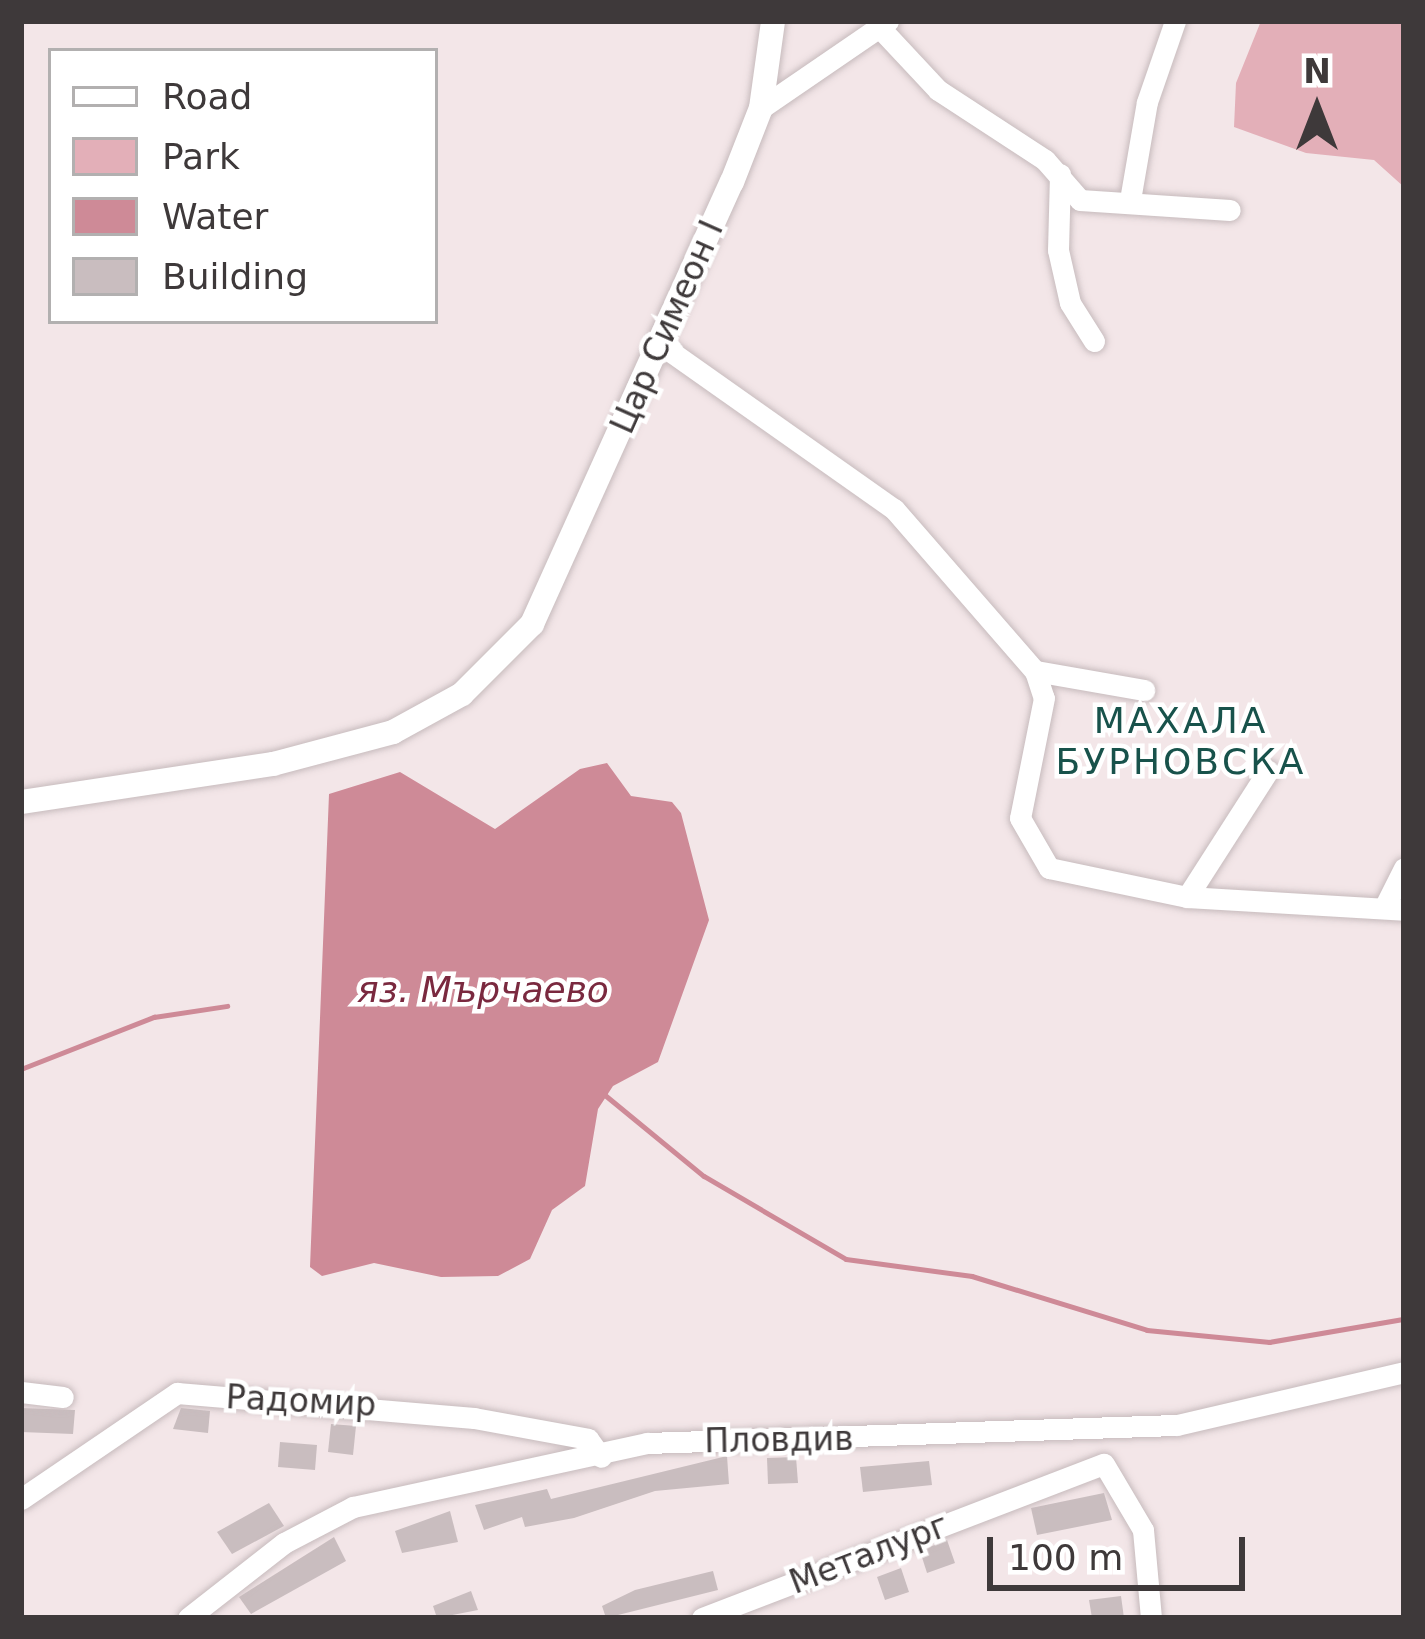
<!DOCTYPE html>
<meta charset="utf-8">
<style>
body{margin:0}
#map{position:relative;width:1425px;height:1639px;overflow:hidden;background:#f3e6e8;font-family:"DejaVu Sans",sans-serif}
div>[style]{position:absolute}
.green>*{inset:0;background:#e3afb8}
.water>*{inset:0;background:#ce8a97}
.stream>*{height:4.5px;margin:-2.25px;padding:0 2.25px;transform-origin:2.25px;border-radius:2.25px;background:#ce8a97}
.building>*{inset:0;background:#c9bdbf}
.roads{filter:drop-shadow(0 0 3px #c7bbbd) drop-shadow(0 0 3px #c7bbbd)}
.minor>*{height:21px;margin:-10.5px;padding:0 10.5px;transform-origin:10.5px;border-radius:10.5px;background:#fff}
.tertiary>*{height:24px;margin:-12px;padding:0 12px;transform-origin:12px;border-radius:12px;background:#fff}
span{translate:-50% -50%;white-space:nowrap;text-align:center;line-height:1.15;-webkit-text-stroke:9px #fff;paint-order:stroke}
.street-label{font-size:33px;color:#3e393a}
.neighbourhood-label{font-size:36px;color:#18524b;letter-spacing:3px}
.water-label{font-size:36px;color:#7a293f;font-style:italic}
.frame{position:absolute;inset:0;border:24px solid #3e393a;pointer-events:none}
.legend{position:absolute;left:48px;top:48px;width:390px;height:276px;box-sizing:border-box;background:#fff;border:3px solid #b2b0b0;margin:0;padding:15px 21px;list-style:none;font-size:36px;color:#3e393a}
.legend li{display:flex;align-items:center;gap:24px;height:60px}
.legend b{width:60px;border:3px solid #b2b0b0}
.north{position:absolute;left:1257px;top:48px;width:120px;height:120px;-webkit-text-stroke:9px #fff;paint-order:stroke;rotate:0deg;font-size:33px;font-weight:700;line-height:48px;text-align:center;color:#3e393a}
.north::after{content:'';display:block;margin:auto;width:42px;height:54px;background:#3e393a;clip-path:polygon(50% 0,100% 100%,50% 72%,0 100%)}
.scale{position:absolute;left:987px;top:1537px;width:258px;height:54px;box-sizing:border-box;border:6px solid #3e393a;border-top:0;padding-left:15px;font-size:36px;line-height:42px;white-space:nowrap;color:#3e393a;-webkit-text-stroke:9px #fff;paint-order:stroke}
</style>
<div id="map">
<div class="green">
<div style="clip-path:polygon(1261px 21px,1404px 21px,1404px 187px,1374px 160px,1306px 153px,1234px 127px,1236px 83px)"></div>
</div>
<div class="water">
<div style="clip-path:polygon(607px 763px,631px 796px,672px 802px,681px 813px,709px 920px,658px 1062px,613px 1086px,598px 1109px,585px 1186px,552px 1210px,530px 1259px,498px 1276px,441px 1277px,374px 1263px,322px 1276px,310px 1267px,329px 794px,400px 772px,495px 829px,580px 769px)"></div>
</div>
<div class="stream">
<div style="left:21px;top:1069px;width:143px;rotate:-21.4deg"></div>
<div style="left:154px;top:1017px;width:74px;rotate:-8.6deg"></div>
<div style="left:604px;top:1094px;width:129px;rotate:39.4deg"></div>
<div style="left:704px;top:1176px;width:164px;rotate:30.3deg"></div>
<div style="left:846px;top:1259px;width:127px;rotate:7.7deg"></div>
<div style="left:972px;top:1276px;width:183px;rotate:17.1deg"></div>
<div style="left:1147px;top:1330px;width:123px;rotate:5.6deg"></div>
<div style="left:1269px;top:1342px;width:137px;rotate:-9.7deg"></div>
</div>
<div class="building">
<div style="clip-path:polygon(21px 1408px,75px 1410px,73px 1434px,21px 1432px)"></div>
<div style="clip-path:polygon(181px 1408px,210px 1411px,208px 1433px,173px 1429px)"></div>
<div style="clip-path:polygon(331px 1424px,356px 1426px,353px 1455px,328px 1452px)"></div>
<div style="clip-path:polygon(280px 1442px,317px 1445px,315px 1470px,278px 1467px)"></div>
<div style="clip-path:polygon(727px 1456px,729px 1484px,655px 1491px,574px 1518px,525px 1527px,522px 1517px,484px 1530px,475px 1505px,547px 1489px,551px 1499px)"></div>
<div style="clip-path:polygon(796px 1457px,798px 1483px,768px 1484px,767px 1458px)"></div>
<div style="clip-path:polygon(929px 1461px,932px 1485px,863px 1492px,860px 1467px)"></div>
<div style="clip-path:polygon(1104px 1493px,1112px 1520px,1037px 1535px,1031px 1508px)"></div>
<div style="clip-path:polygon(269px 1503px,284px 1526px,232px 1554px,217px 1532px)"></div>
<div style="clip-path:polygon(450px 1511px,458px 1542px,402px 1553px,395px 1531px)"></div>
<div style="clip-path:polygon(334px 1537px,346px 1561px,251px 1614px,239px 1597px)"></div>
<div style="clip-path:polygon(947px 1540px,955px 1563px,927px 1573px,920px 1551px)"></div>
<div style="clip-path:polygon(901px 1568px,909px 1592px,885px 1600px,877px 1577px)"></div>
<div style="clip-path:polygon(713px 1571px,718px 1590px,606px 1618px,602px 1606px,635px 1590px)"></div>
<div style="clip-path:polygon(471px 1591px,478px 1610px,437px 1618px,433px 1606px)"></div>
<div style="clip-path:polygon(1121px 1596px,1124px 1618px,1092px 1618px,1089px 1600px)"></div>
</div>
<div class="roads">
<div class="minor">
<div style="left:880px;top:28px;width:85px;rotate:46.9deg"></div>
<div style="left:938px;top:90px;width:128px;rotate:33.2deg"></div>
<div style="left:1045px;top:160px;width:53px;rotate:48.8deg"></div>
<div style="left:1080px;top:200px;width:150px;rotate:3.8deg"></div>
<div style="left:761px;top:108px;width:154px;rotate:-34.4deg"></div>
<div style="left:1060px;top:174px;width:76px;rotate:91.5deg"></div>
<div style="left:1058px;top:250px;width:54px;rotate:77.2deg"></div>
<div style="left:1070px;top:303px;width:45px;rotate:57.7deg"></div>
<div style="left:1130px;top:200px;width:99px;rotate:-80.2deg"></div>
<div style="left:1147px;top:102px;width:86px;rotate:-70.9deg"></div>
<div style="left:657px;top:342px;width:290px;rotate:35.2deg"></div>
<div style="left:894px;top:509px;width:215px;rotate:49deg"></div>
<div style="left:1035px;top:671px;width:28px;rotate:72deg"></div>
<div style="left:1044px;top:698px;width:122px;rotate:101.3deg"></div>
<div style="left:1020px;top:818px;width:58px;rotate:59.9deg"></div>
<div style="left:1049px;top:868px;width:141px;rotate:11.9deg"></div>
<div style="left:1187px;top:897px;width:217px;rotate:3.4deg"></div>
<div style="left:1035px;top:671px;width:111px;rotate:9.9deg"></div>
<div style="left:1187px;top:897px;width:150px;rotate:-57.3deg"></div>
<div style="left:1386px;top:904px;width:40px;rotate:-63.4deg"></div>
<div style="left:21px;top:1392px;width:42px;rotate:6.8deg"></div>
<div style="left:21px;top:1499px;width:189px;rotate:-34.2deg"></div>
<div style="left:177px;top:1393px;width:298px;rotate:4.8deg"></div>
<div style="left:474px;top:1418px;width:116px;rotate:10.4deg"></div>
<div style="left:588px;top:1439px;width:22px;rotate:54deg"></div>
<div style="left:188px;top:1618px;width:122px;rotate:-38deg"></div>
<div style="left:284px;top:1543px;width:78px;rotate:-27.6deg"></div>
<div style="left:353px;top:1507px;width:301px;rotate:-12.3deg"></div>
<div style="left:647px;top:1443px;width:530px;rotate:-1.95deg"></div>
<div style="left:1177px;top:1425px;width:233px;rotate:-13.1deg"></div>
<div style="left:702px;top:1618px;width:430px;rotate:-21deg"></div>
<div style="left:1104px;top:1464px;width:77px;rotate:59.4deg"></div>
<div style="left:1143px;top:1530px;width:88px;rotate:84.8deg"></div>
</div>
<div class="tertiary">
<div style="left:21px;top:802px;width:255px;rotate:-8.6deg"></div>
<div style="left:273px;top:764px;width:124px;rotate:-14.9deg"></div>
<div style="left:393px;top:732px;width:79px;rotate:-28.8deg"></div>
<div style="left:462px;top:694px;width:99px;rotate:-45deg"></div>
<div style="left:532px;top:624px;width:485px;rotate:-65.7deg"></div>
<div style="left:732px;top:182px;width:79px;rotate:-68.6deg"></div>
<div style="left:761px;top:108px;width:88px;rotate:-82.1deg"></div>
</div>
</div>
<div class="street-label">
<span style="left:667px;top:327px;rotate:-66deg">Цар Симеон I</span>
<span style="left:301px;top:1401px;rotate:3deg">Радомир</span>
<span style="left:779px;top:1440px;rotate:-1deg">Пловдив</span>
<span style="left:869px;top:1554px;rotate:-21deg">Металург</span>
</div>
<div class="neighbourhood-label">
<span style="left:1181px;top:741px">МАХАЛА<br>БУРНОВСКА</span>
</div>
<div class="water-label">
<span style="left:483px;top:990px">яз. Мърчаево</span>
</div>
<div class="frame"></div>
<ul class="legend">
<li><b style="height:15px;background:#fff"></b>Road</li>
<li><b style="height:33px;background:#e3afb8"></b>Park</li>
<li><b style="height:33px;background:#ce8a97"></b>Water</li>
<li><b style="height:33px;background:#c9bdbf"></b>Building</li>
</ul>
<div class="north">N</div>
<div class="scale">100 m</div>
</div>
